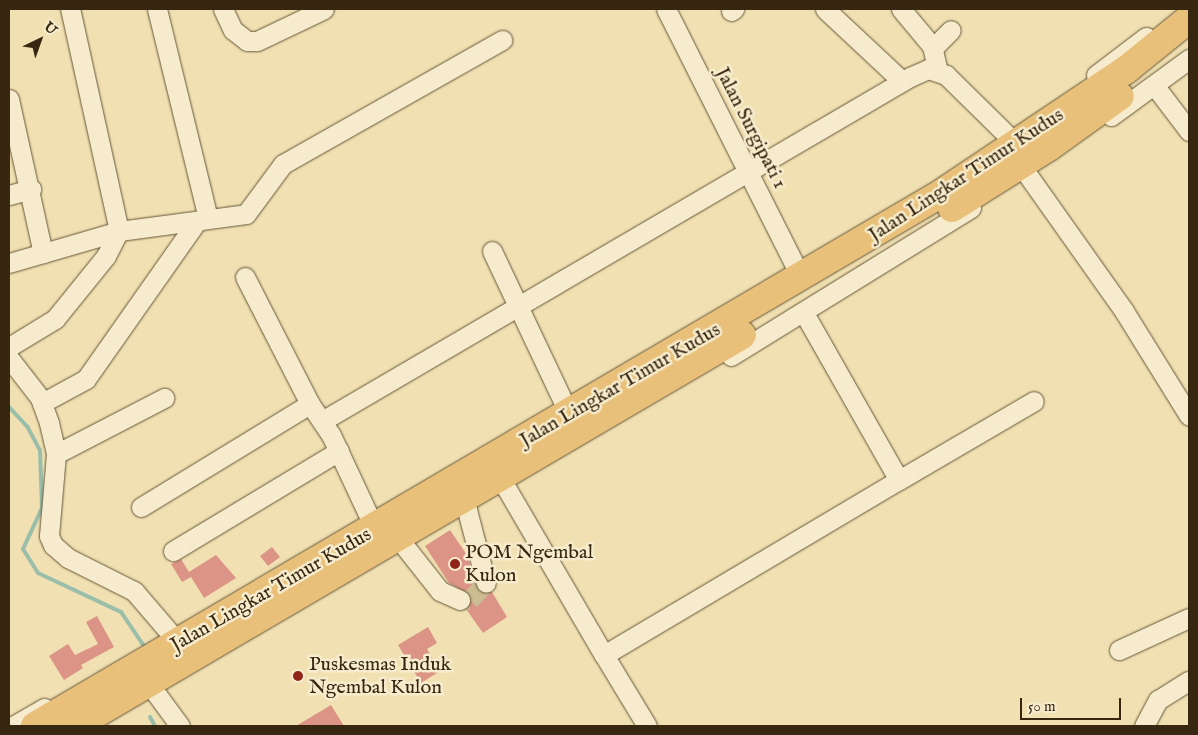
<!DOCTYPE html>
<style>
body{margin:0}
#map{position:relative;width:1198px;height:735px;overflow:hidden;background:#f1e1b2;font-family:"IM FELL English",serif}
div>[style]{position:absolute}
.stream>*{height:4px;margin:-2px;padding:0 2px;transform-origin:2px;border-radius:2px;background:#9bbeaa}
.building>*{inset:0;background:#db9486}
.minor-tunnel>*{height:19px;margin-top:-9.5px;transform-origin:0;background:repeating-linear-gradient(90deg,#ccbc92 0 19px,transparent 0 28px)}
.roads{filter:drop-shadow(0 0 1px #665538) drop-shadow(0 0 1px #665538)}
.minor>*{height:19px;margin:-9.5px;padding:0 9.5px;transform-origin:9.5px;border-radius:9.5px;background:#f6eccd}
.highway>*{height:28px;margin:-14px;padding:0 14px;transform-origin:14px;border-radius:14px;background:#e8c079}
.dots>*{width:14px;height:14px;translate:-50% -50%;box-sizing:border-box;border:2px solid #f6eccd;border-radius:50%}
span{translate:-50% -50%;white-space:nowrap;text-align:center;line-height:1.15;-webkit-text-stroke:5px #f6eccd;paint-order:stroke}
.street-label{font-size:20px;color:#372610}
.poi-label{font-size:20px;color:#372610}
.left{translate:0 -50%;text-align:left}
.frame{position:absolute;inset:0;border:10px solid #372610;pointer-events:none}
.north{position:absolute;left:15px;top:15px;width:50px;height:50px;-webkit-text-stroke:4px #f6eccd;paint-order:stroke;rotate:42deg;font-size:14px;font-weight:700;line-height:20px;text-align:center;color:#372610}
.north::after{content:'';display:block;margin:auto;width:18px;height:22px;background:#372610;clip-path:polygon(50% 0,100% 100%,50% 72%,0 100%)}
.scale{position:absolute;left:1020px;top:698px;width:101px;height:22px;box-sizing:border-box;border:2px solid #372610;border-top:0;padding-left:6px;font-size:15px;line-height:18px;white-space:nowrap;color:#372610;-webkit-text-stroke:4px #f6eccd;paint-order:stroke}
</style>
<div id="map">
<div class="stream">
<div style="left:9px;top:407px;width:26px;rotate:47deg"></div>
<div style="left:27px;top:426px;width:27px;rotate:62deg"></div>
<div style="left:40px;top:450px;width:58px;rotate:88deg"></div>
<div style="left:42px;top:508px;width:45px;rotate:114.9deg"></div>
<div style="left:23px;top:549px;width:28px;rotate:58deg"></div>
<div style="left:38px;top:573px;width:92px;rotate:25.2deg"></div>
<div style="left:121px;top:612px;width:40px;rotate:56deg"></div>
<div style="left:150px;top:717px;width:10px;rotate:61deg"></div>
</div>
<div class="building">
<div style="clip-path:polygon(450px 530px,467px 555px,478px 591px,492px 592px,507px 617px,483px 633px,466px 609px,469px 594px,449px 583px,425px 546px)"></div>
<div style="clip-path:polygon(272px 547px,280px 557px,268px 566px,260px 556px)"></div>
<div style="clip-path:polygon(216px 555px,236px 578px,204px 598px,191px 577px,182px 582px,171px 564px,181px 559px,189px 572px)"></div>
<div style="clip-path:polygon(97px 616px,114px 647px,81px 665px,83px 668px,64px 680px,49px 656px,68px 644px,75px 655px,98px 644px,86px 622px)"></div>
<div style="clip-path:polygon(428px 627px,437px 643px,427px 649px,440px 671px,421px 683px,398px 645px)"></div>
<div style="clip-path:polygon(331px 705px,344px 726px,296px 726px)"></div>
</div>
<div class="minor-tunnel">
<div style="left:460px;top:600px;width:10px"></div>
<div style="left:470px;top:600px;width:23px;rotate:-47deg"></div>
</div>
<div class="roads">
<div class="minor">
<div style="left:157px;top:9px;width:215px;rotate:76.3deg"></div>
<div style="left:223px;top:9px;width:23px;rotate:65deg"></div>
<div style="left:233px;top:30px;width:18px;rotate:38deg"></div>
<div style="left:247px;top:41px;width:10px"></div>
<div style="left:257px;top:41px;width:74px;rotate:-25.5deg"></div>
<div style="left:666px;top:9px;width:290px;rotate:63.3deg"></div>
<div style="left:825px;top:9px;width:105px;rotate:43.1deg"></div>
<div style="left:901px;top:9px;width:48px;rotate:50deg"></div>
<div style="left:932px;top:46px;width:26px;rotate:77deg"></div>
<div style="left:731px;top:11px;width:4px;rotate:-34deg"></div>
<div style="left:933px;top:48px;width:25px;rotate:-45deg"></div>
<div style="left:1096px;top:75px;width:63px;rotate:-37.2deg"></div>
<div style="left:1154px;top:85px;width:58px;rotate:52.7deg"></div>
<div style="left:9px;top:99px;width:158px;rotate:77.6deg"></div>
<div style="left:1111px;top:116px;width:97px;rotate:-36.2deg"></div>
<div style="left:1027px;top:174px;width:168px;rotate:54.7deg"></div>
<div style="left:1124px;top:311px;width:123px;rotate:58.2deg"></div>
<div style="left:9px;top:195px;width:23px;rotate:-15deg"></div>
<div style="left:492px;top:251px;width:168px;rotate:64.7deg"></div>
<div style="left:9px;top:263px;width:115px;rotate:-16.2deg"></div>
<div style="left:119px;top:231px;width:128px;rotate:-7.6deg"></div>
<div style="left:246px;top:214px;width:62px;rotate:-53.5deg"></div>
<div style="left:283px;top:164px;width:252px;rotate:-29.5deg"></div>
<div style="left:245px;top:277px;width:143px;rotate:62.9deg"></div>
<div style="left:804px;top:313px;width:192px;rotate:60.4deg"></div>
<div style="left:899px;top:480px;width:156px;rotate:-30.3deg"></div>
<div style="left:9px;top:347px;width:54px;rotate:-31.3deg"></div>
<div style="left:55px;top:319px;width:81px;rotate:-51deg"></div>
<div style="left:106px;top:256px;width:28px;rotate:-63deg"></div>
<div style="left:119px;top:231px;width:227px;rotate:-102.4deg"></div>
<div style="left:731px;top:356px;width:282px;rotate:-31.7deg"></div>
<div style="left:9px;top:358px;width:51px;rotate:52.2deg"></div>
<div style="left:40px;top:398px;width:27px;rotate:70deg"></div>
<div style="left:49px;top:423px;width:32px;rotate:77deg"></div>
<div style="left:56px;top:454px;width:82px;rotate:94.9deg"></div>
<div style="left:49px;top:536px;width:10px;rotate:66deg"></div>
<div style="left:53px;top:545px;width:20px;rotate:41deg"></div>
<div style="left:68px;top:558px;width:74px;rotate:26.6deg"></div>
<div style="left:134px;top:591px;width:55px;rotate:49.4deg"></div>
<div style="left:42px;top:403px;width:50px;rotate:-28.6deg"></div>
<div style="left:86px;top:379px;width:193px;rotate:-54.9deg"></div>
<div style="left:322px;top:421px;width:681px;rotate:-30.33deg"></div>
<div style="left:910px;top:77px;width:20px;rotate:-24deg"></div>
<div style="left:928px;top:69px;width:19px;rotate:18deg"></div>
<div style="left:946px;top:75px;width:87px;rotate:44.5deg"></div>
<div style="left:56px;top:454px;width:122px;rotate:-27.4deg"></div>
<div style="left:501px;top:479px;width:204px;rotate:59.7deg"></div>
<div style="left:604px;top:655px;width:343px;rotate:-30.7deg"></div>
<div style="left:456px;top:489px;width:24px;rotate:62deg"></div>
<div style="left:467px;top:510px;width:75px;rotate:75.4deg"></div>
<div style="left:141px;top:507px;width:198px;rotate:-31.4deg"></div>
<div style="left:310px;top:404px;width:37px;rotate:56deg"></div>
<div style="left:331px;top:435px;width:111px;rotate:65deg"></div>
<div style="left:391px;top:529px;width:79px;rotate:51.7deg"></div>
<div style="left:440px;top:591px;width:22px;rotate:24deg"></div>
<div style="left:173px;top:551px;width:194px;rotate:-31.1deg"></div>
<div style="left:1119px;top:650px;width:77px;rotate:-24.6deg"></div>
<div style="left:604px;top:655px;width:83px;rotate:58.8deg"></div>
<div style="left:155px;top:692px;width:42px;rotate:53.7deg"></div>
<div style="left:13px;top:726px;width:36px;rotate:-30deg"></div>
<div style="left:1144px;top:726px;width:30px;rotate:-62deg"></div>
<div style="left:1158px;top:700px;width:36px;rotate:-32deg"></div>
</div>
<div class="highway">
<div style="left:952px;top:208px;width:115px;rotate:-32.2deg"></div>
<div style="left:1049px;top:147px;width:87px;rotate:-35.7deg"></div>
<div style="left:35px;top:726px;width:1052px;rotate:-30.44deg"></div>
<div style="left:942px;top:193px;width:223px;rotate:-33.8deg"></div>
<div style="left:1127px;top:69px;width:80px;rotate:-38.9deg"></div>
<div style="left:75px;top:726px;width:773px;rotate:-30.38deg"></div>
</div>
</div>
<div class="dots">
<div style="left:455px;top:564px;background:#8f2418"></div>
<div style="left:298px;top:676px;background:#8f2418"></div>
</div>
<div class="street-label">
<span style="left:751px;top:128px;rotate:63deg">Jalan Surgipati 1</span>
<span style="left:966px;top:175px;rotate:-33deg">Jalan Lingkar Timur Kudus</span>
<span style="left:620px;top:385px;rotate:-30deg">Jalan Lingkar Timur Kudus</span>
<span style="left:271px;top:590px;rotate:-30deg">Jalan Lingkar Timur Kudus</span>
</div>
<div class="poi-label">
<span class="left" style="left:465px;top:564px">POM Ngembal<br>Kulon</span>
<span class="left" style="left:309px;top:676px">Puskesmas Induk<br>Ngembal Kulon</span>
</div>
<div class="frame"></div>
<div class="north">U</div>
<div class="scale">50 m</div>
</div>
